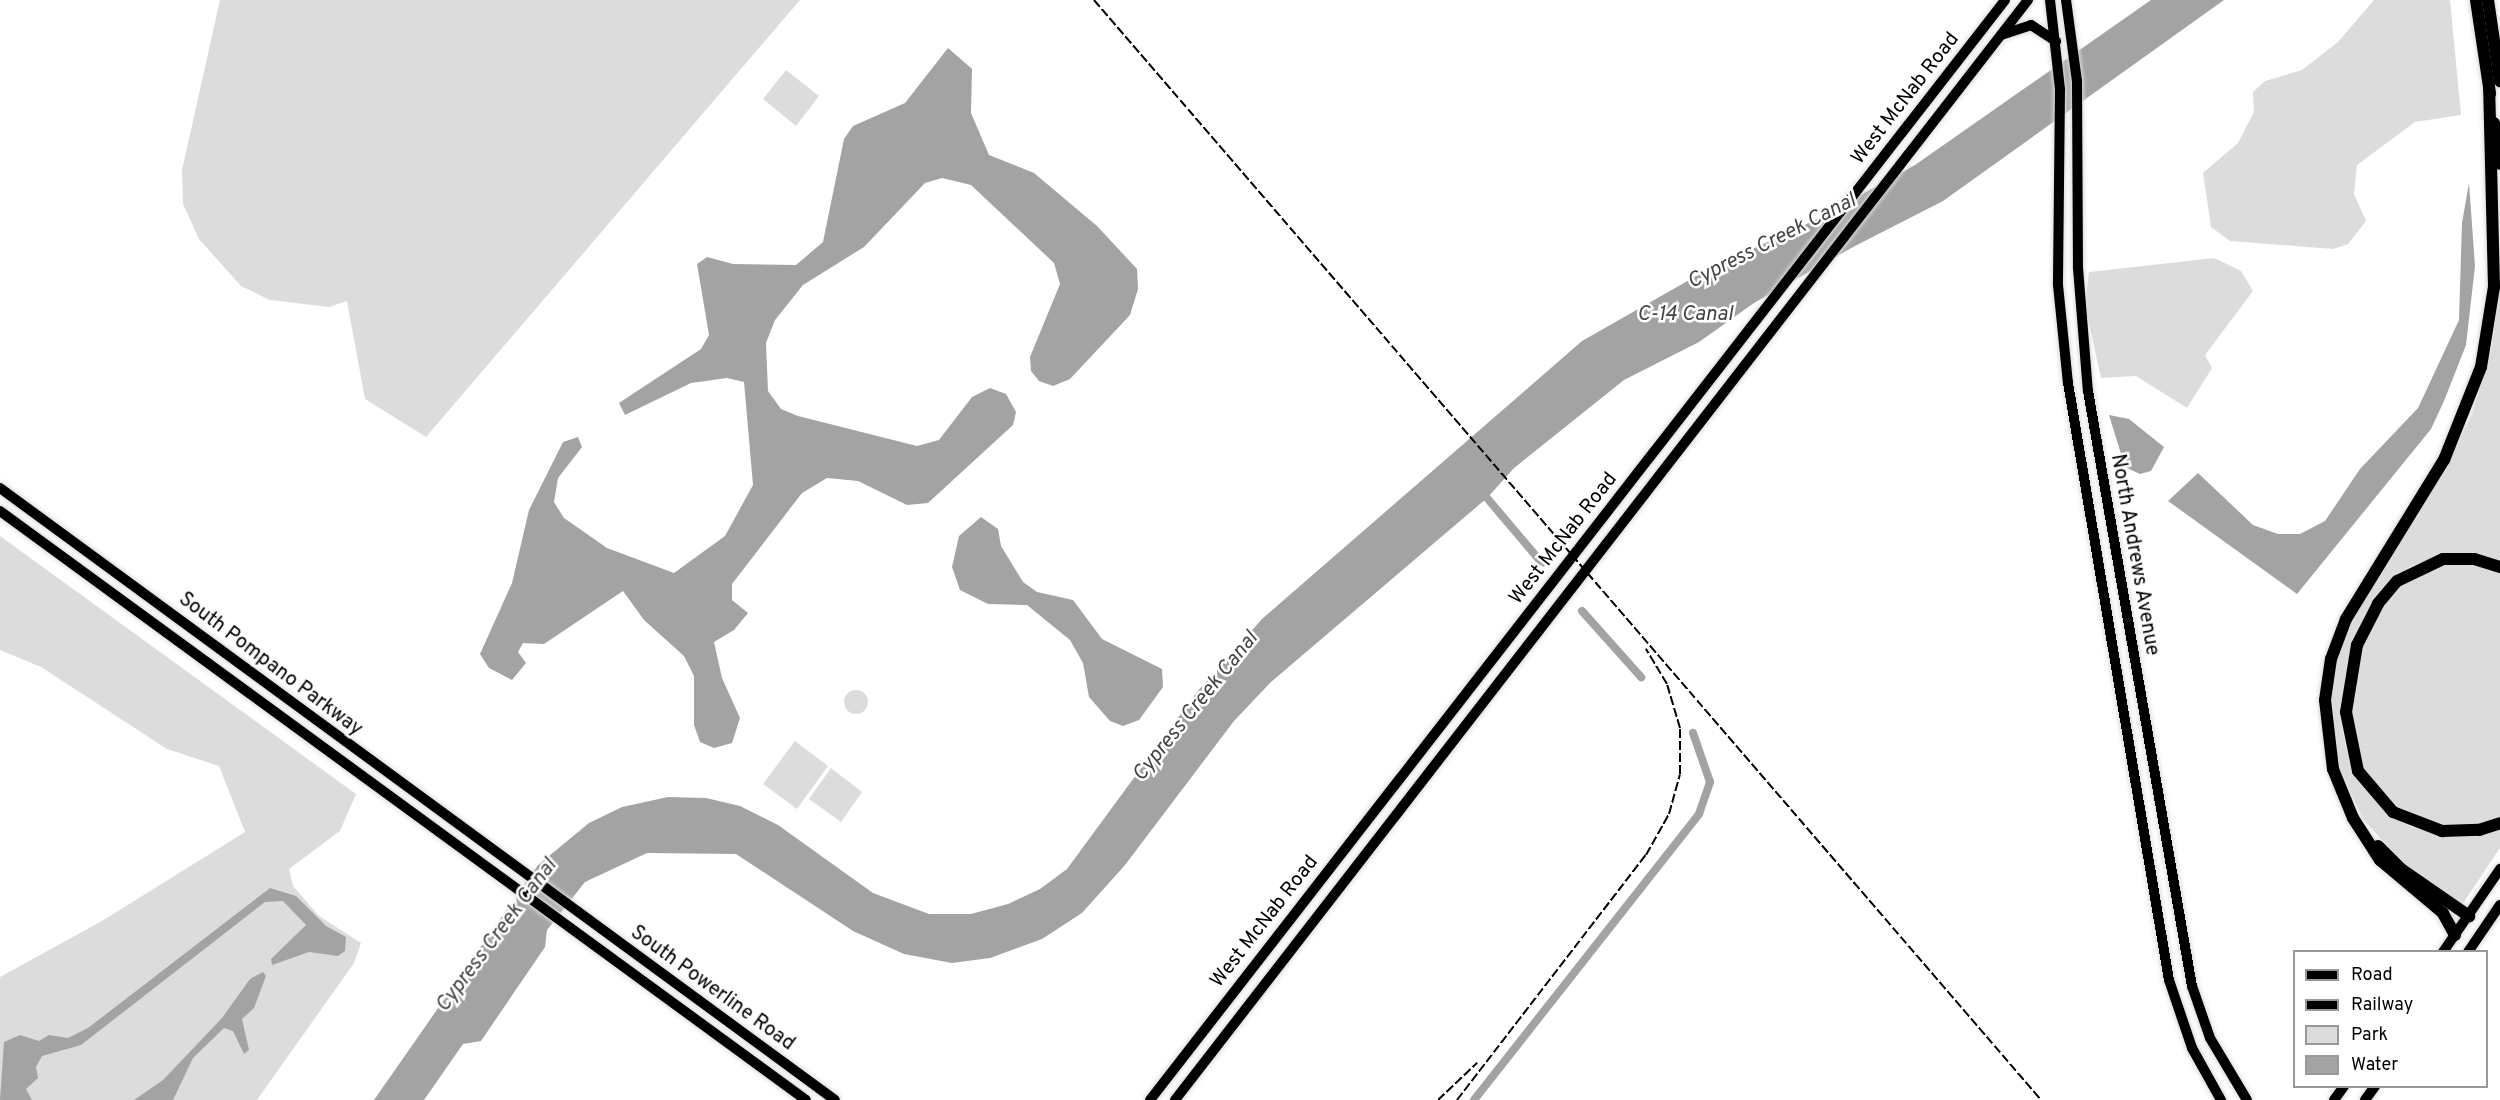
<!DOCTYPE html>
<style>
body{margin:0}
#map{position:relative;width:2500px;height:1100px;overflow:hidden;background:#fff;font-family:Overpass,sans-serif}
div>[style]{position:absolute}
.green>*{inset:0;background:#dcdcdc}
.round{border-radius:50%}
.water>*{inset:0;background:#a3a3a3}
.canal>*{height:8px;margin:-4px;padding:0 4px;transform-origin:4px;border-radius:4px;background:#a3a3a3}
.roads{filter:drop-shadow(0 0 2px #dbdbdb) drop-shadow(0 0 2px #dbdbdb)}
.major>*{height:10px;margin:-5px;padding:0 5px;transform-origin:5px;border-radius:5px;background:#000}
.highway>*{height:12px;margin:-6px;padding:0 6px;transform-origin:6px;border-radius:6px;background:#000}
.rail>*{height:2px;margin-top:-1px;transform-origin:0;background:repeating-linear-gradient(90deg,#000 0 9px,transparent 0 12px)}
span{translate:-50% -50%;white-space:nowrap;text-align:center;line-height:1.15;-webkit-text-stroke:5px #fff;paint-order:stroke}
.street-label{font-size:20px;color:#000}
.water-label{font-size:21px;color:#444;font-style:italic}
.legend{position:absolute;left:2293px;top:950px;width:195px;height:138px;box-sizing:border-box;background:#fff;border:2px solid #999;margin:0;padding:8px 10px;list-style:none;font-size:18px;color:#000}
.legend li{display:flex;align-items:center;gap:12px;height:30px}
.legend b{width:30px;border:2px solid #999}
</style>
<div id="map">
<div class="green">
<div style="clip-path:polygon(220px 0,800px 0,426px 437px,365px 399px,347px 301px,329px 307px,270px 300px,241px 286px,199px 239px,183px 204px,182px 170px)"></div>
<div style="clip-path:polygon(2374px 0,2450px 0,2461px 115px,2415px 122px,2357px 165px,2354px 194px,2366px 221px,2348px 244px,2333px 249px,2230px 241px,2211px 227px,2203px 173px,2238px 143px,2254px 112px,2253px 92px,2265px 81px,2302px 70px,2338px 42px)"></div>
<div style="clip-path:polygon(786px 70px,819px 96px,796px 126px,763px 99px)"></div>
<div style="clip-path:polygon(2214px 258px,2241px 271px,2253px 291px,2205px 355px,2212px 368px,2187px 408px,2136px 376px,2101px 378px,2085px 305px,2089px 272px)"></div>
<div style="clip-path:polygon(2500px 279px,2500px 562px,2452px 554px,2412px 565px,2395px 577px,2350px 653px,2343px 690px,2342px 730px,2350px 763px,2383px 810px,2411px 827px,2447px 836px,2500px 828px,2500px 848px,2462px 905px,2402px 862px,2363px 819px,2338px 765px,2331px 697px,2339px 649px,2349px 624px,2449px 461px,2472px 414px,2492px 347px)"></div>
<div style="clip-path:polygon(0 536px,356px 794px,340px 831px,289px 869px,293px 886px,319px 916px,361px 943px,354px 963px,257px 1100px,0 1100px,0 977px,102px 921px,245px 832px,219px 766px,167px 749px,41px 667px,0 650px)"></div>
<div style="clip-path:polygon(2469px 563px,2500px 573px,2500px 819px,2481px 826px,2441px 827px,2402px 813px,2361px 769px,2350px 723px,2359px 651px,2375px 615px,2399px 585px,2438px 566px)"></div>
<div class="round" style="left:844px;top:690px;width:24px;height:24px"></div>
<div style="clip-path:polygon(795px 741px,828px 766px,797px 809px,763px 784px)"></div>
<div style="clip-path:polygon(831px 768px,862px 792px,841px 822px,809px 799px)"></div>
</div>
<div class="water">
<div style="clip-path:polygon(2151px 0,2224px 0,1943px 201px,1853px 247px,1754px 303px,1699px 342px,1624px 380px,1514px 468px,1487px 498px,1271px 682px,1234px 721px,1125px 865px,1082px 913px,1042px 939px,990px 958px,952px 963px,904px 954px,853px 931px,736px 854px,647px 853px,585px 882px,547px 930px,545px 947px,481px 1041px,463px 1044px,424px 1100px,374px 1100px,538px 865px,589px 823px,622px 807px,668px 797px,706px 798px,740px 806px,778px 825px,873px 893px,929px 914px,971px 914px,1008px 904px,1040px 889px,1067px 869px,1197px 692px,1262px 619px,1582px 341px,1705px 271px,1815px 220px,1915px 165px)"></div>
<div style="clip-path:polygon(948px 48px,972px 69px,971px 113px,989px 155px,1034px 173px,1097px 226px,1137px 269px,1138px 289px,1130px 315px,1070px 379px,1053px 386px,1039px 381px,1031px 371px,1030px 357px,1060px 284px,1054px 263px,971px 185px,942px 178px,925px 183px,864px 247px,803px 285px,775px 320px,766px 343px,768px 391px,781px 409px,798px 416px,917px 446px,939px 440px,972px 397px,990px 388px,1006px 394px,1016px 412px,1013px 425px,928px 503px,907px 505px,858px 481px,827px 478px,802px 493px,732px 584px,732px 600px,748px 613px,734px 630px,714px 642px,722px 678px,740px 718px,732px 743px,714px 748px,700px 742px,694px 725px,694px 676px,684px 656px,644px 620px,623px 591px,544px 644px,523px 643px,518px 652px,526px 663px,512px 680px,489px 668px,480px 654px,512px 583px,529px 510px,563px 442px,578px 437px,582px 447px,558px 478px,554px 502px,564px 518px,607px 548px,674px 573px,725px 536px,753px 485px,744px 382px,727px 378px,691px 383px,625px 415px,619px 403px,701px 349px,709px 335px,697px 264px,707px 257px,733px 264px,796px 265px,823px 242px,844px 139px,853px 126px,905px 103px)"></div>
<div style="clip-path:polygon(2469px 183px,2475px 266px,2466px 345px,2444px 401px,2431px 429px,2297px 594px,2168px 501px,2198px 473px,2253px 525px,2278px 534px,2300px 534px,2325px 521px,2360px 469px,2418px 408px,2459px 320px,2462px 223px)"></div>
<div style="clip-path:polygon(2109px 415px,2129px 419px,2164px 447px,2151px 471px,2140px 474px,2125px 467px)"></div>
<div style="clip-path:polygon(981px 517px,998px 529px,1001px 546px,1023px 582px,1037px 592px,1073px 600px,1102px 639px,1162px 669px,1163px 687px,1139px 720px,1123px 726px,1110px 721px,1089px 697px,1083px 663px,1070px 640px,1027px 605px,988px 604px,960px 590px,952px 567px,959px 536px)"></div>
<div style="clip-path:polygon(270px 888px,296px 896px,326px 926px,346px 937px,345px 951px,338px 956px,309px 952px,272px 965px,271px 959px,306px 925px,283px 901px,265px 902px,81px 1045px,42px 1056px,36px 1067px,38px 1078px,26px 1089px,32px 1100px,0 1100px,4px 1042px,20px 1035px,39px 1041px,49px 1035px,68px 1038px,88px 1028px)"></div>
<div style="clip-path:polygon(263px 972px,266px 976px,254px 1008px,242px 1019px,249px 1050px,244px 1054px,233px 1031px,224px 1028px,193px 1058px,173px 1100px,134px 1100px,163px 1080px,222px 1018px,250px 979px)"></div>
</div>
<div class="canal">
<div style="left:1487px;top:498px;width:85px;rotate:49.8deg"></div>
<div style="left:1582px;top:611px;width:89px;rotate:48.2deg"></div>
<div style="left:1474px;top:1100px;width:364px;rotate:-51.8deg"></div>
<div style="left:1699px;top:814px;width:34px;rotate:-71deg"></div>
<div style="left:1710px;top:782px;width:52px;rotate:-109.1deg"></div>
</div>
<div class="roads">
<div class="major">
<div style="left:2050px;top:0;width:90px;rotate:83.6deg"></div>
<div style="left:2060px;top:89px;width:196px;rotate:90.6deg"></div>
<div style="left:2058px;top:285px;width:99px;rotate:84.2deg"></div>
<div style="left:2068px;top:383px;width:605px;rotate:80.4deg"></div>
<div style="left:2169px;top:980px;width:72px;rotate:71.3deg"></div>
<div style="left:2192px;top:1048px;width:60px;rotate:60.9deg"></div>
<div style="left:2066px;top:0;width:82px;rotate:82.3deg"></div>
<div style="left:2077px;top:81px;width:187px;rotate:89.7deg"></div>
<div style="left:2078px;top:268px;width:123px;rotate:85.4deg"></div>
<div style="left:2088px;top:391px;width:604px;rotate:80.09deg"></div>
<div style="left:2192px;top:986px;width:55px;rotate:70.9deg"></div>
<div style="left:2210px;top:1038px;width:72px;rotate:59.2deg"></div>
<div style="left:2001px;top:35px;width:32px;rotate:-18deg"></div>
<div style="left:2031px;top:25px;width:30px;rotate:33deg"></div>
<div style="left:0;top:488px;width:1035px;rotate:36.24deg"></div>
<div style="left:0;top:511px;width:998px;rotate:36.16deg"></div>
<div style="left:2443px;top:952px;width:101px;rotate:-55.5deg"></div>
<div style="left:2468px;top:952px;width:57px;rotate:-55.8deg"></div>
<div style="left:1150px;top:1100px;width:1393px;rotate:-52.14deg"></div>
<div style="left:1175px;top:1100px;width:1392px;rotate:-52.21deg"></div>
<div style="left:2334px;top:1100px;width:17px;rotate:-54deg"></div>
<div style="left:2365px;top:1100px;width:17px;rotate:-54deg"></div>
</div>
<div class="highway">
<div style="left:2476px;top:0;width:95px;rotate:81.5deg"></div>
<div style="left:2488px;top:0;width:82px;rotate:81.6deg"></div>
<div style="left:2494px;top:123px;width:41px;rotate:81.7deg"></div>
<div style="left:2500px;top:567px;width:27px;rotate:-163deg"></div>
<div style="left:2474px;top:559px;width:31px;rotate:180deg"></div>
<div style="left:2443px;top:559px;width:51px;rotate:154.4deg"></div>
<div style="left:2397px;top:581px;width:30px;rotate:130deg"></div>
<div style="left:2378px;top:604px;width:46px;rotate:117.1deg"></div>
<div style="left:2357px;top:645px;width:68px;rotate:99.3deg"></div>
<div style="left:2346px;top:712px;width:60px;rotate:78.5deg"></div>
<div style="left:2358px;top:771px;width:54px;rotate:49.5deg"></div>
<div style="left:2393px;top:812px;width:53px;rotate:21.2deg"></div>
<div style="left:2442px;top:831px;width:37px;rotate:-2deg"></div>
<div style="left:2479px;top:830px;width:22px;rotate:-18deg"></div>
<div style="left:2378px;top:846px;width:33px;rotate:45deg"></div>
<div style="left:2401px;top:869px;width:83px;rotate:34.7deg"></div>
<div style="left:2455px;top:935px;width:25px;rotate:-119deg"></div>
<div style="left:2443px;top:913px;width:82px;rotate:-139.9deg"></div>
<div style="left:2380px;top:860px;width:50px;rotate:-122.7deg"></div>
<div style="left:2353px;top:818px;width:53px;rotate:-112.2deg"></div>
<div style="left:2333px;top:769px;width:69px;rotate:-96.6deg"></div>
<div style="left:2325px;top:700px;width:41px;rotate:-81.7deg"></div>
<div style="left:2331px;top:659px;width:43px;rotate:-69.4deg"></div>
<div style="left:2346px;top:619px;width:187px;rotate:-58.4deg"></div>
<div style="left:2444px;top:460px;width:100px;rotate:-68.3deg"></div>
<div style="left:2481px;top:367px;width:81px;rotate:-80.8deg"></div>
<div style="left:2494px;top:287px;width:201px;rotate:-91.4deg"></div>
</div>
</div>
<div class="rail">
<div style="left:1094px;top:0;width:1451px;rotate:49.27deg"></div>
<div style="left:1438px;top:1100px;width:54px;rotate:-43.5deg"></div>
<div style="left:1457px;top:1100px;width:309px;rotate:-52.4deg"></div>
<div style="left:1646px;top:855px;width:47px;rotate:-60.7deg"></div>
<div style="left:1669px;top:814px;width:41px;rotate:-74.6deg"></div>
<div style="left:1680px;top:774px;width:46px;rotate:-90deg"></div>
<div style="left:1680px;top:728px;width:46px;rotate:-106.5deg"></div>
<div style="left:1667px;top:684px;width:41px;rotate:-121deg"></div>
</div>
<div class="street-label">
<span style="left:1906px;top:99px;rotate:-52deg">West McNab Road</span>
<span style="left:1564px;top:539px;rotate:-52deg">West McNab Road</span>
<span style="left:2134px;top:555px;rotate:80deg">North Andrews Avenue</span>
<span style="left:270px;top:665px;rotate:37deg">South Pompano Parkway</span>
<span style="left:1265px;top:922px;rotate:-52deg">West McNab Road</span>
<span style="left:712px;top:989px;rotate:36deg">South Powerline Road</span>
</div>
<div class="water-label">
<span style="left:1772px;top:242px;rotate:-27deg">Cypress Creek Canal</span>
<span style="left:1685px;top:315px">C-14 Canal</span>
<span style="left:1196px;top:707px;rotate:-51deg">Cypress Creek Canal</span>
<span style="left:497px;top:936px;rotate:-53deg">Cypress Creek Canal</span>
</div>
<ul class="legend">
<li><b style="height:8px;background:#000"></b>Road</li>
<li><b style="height:8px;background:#000"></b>Railway</li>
<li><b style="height:16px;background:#dcdcdc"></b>Park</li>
<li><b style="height:16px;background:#a3a3a3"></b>Water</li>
</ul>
</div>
